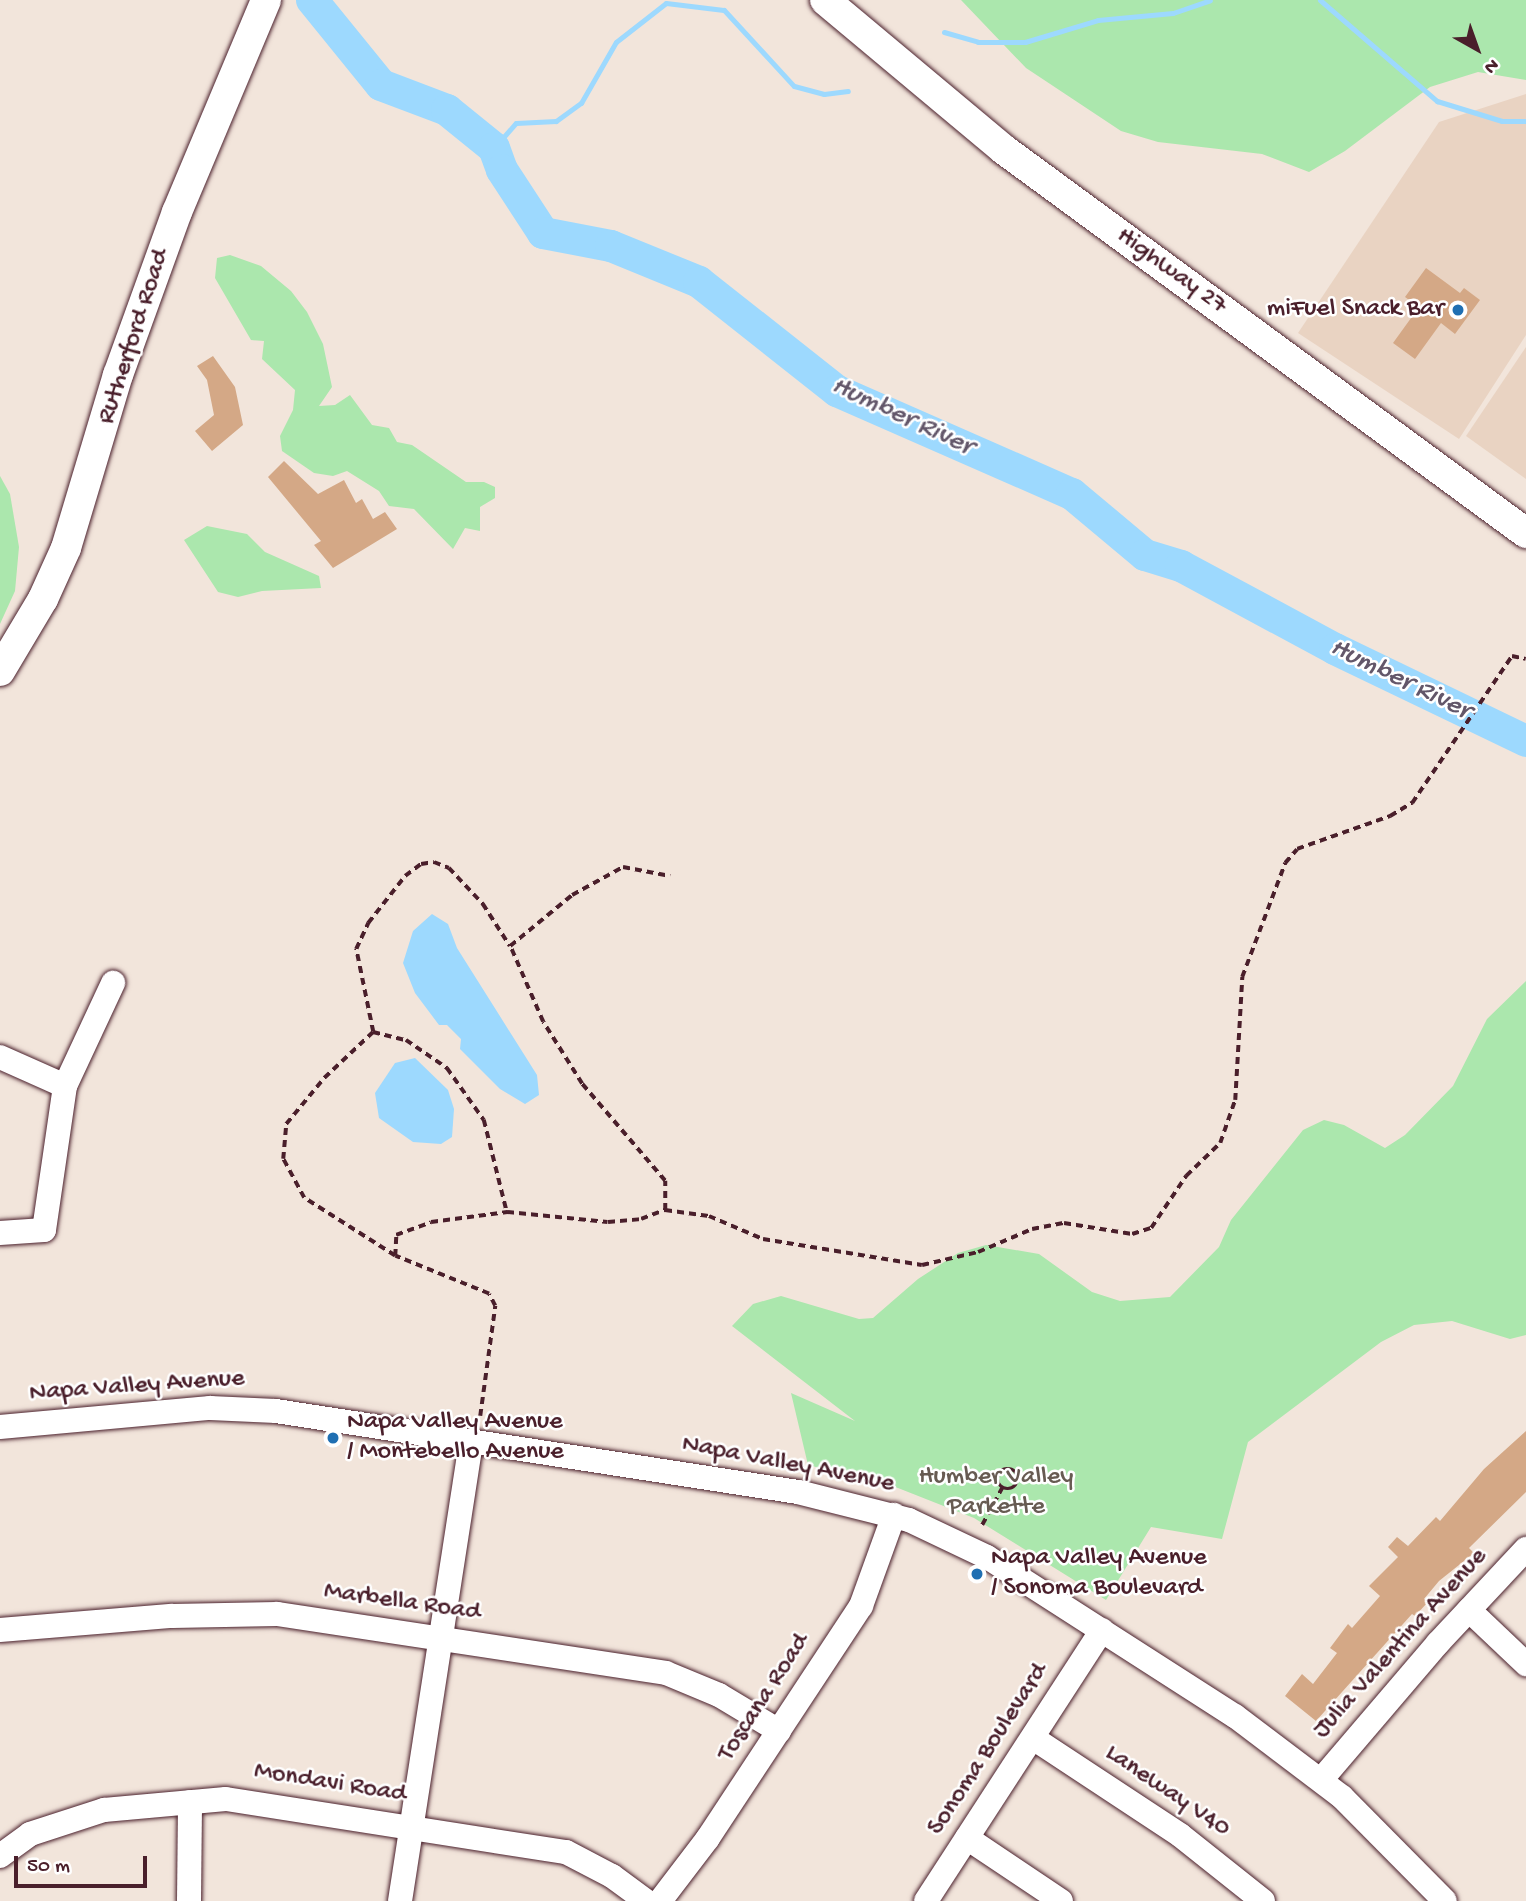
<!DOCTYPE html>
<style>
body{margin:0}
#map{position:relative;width:1526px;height:1901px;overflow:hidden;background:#f2e5db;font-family:"Gochi Hand",sans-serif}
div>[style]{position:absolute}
.built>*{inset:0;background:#e9d3c2}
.green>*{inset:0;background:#abe7ad}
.water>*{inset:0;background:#9dd9fe}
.stream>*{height:5px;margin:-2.5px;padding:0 2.5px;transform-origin:2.5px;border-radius:2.5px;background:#9dd9fe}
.river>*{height:32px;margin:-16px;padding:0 16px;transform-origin:16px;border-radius:16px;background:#9dd9fe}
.building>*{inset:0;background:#d4a886}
.path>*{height:3.5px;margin-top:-1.75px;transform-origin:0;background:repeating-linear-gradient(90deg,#4a1f2b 0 7px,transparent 0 12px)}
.path>.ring{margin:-1.75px;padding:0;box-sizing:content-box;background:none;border:3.5px solid #4a1f2b;border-radius:50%}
.roads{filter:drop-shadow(0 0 2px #4a1f2b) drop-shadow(0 0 2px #4a1f2b)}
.minor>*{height:24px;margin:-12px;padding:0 12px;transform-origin:12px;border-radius:12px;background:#fff}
.major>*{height:30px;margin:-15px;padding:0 15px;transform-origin:15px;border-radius:15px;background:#fff}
.dots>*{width:19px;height:19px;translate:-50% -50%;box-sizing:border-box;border:4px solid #fff;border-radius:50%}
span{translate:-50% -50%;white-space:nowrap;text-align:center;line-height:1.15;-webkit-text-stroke:5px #fff;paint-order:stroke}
.street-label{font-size:26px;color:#4a1f2b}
.poi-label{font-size:26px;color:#4a1f2b}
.right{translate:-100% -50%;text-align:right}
.left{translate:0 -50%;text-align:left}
.park-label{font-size:26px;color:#675b52}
.water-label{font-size:28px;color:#63576a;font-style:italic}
.north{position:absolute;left:1442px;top:14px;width:70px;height:70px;-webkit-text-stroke:5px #fff;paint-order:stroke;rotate:140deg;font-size:19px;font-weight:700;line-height:28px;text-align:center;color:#4a1f2b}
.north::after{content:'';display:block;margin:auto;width:24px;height:32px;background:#4a1f2b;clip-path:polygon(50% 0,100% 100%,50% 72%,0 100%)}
.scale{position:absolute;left:14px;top:1856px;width:133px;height:32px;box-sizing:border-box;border:4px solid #4a1f2b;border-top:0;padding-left:9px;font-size:21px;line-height:24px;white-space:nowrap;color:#4a1f2b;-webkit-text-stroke:5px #fff;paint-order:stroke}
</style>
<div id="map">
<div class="built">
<div style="clip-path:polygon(1526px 94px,1526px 335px,1459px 439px,1298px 333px,1439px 122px)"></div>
<div style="clip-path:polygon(1526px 347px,1526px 479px,1466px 436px)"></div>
</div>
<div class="green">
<div style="clip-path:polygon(961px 0,1526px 0,1526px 80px,1478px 72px,1430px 87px,1345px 151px,1309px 172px,1262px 154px,1158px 142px,1121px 131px,1026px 68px)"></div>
<div style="clip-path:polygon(230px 255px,261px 266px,291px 291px,307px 312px,323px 344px,332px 387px,319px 406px,335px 405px,350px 395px,372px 425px,389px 428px,397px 442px,412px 445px,466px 482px,484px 482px,495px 487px,495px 498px,480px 507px,480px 531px,465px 528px,453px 549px,414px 509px,389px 506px,379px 491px,347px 471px,333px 476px,314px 473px,282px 451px,280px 436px,293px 410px,295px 390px,262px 359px,264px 341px,251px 340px,215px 278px,217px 258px)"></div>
<div style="clip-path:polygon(0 476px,10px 494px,19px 547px,15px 591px,0 624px)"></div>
<div style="clip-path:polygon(207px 526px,247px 534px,265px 552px,319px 576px,321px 588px,262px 591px,238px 597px,218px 592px,184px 540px)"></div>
<div style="clip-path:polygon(1526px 981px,1526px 1335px,1510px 1339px,1452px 1321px,1414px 1325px,1381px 1342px,1248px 1442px,1222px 1539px,1151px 1527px,1106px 1600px,974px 1518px,898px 1488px,808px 1465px,791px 1393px,855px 1421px,732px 1326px,753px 1304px,781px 1296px,859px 1319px,873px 1318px,918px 1279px,958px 1253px,986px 1245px,1039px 1254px,1092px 1292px,1120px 1301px,1170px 1297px,1219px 1247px,1231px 1220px,1303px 1130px,1324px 1120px,1344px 1125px,1385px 1148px,1405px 1135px,1453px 1086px,1487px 1019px)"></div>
</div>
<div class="water">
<div style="clip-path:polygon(432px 914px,448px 924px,457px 948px,537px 1075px,539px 1095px,525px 1104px,500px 1089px,460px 1049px,461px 1039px,447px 1025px,439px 1025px,415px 993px,403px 963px,413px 931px)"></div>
<div style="clip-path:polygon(415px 1058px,448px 1090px,454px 1109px,452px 1137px,441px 1144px,413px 1142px,379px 1118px,375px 1093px,395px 1063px)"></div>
</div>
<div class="stream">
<div style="left:1320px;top:0;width:155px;rotate:40.8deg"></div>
<div style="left:1437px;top:101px;width:68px;rotate:17.1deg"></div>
<div style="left:1502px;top:121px;width:24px"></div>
<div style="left:944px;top:32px;width:35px;rotate:16deg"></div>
<div style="left:978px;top:42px;width:47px"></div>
<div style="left:1025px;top:42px;width:76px;rotate:-16.8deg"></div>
<div style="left:1098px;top:20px;width:75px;rotate:-5.3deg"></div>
<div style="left:1173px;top:13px;width:39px;rotate:-19deg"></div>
<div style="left:494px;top:148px;width:33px;rotate:-49deg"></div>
<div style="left:516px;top:123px;width:40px;rotate:-2.9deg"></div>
<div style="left:556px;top:121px;width:31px;rotate:-36deg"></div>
<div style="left:581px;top:103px;width:70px;rotate:-60.2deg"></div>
<div style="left:616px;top:42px;width:63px;rotate:-38deg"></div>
<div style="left:666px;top:3px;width:58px;rotate:6.9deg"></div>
<div style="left:724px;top:10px;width:103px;rotate:47.4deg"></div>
<div style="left:794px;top:86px;width:31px;rotate:15deg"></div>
<div style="left:824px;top:94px;width:24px;rotate:-7deg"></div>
</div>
<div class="river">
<div style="left:312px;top:0;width:109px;rotate:50.9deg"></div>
<div style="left:381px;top:85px;width:71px;rotate:20.7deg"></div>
<div style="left:447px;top:110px;width:60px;rotate:39deg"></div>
<div style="left:494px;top:148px;width:23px;rotate:70deg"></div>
<div style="left:502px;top:170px;width:75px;rotate:56.9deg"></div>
<div style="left:543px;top:233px;width:69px;rotate:10.8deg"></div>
<div style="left:611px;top:246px;width:95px;rotate:22.2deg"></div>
<div style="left:699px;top:282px;width:176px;rotate:38.3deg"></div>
<div style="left:837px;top:391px;width:257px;rotate:23.7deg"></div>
<div style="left:1072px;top:494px;width:95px;rotate:39.9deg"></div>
<div style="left:1145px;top:555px;width:38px;rotate:17deg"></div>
<div style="left:1181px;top:566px;width:175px;rotate:28.3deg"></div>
<div style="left:1335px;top:649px;width:212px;rotate:25.7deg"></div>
</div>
<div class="building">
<div style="clip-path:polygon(1426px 268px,1460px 293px,1464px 288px,1480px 300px,1455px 334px,1441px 323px,1415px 359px,1393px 343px,1419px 307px,1405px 297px)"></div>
<div style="clip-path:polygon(213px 356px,235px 387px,243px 425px,212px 451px,195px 431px,214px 415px,207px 380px,197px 366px)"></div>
<div style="clip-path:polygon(284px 461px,318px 494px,344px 480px,356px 503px,362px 499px,373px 519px,385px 512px,397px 529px,333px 568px,314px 545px,321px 541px,268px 477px)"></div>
<div style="clip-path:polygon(1526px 1431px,1526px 1492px,1469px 1548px,1474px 1553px,1439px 1581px,1424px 1599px,1428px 1602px,1415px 1616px,1412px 1614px,1316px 1721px,1285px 1696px,1302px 1674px,1313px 1684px,1337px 1653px,1330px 1648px,1348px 1624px,1352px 1628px,1380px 1596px,1369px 1586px,1398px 1557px,1388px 1547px,1397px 1537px,1408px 1546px,1436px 1517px,1440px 1521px,1484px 1469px)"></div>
</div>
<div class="path">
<div style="left:373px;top:1032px;width:85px;rotate:-101.6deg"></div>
<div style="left:356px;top:949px;width:29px;rotate:-65deg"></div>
<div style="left:368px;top:923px;width:60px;rotate:-51.8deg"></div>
<div style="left:405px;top:876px;width:20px;rotate:-37deg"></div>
<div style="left:421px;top:864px;width:13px;rotate:-9deg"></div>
<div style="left:434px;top:862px;width:16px;rotate:22deg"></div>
<div style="left:449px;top:868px;width:50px;rotate:46.6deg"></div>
<div style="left:483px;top:904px;width:50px;rotate:57.3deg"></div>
<div style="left:665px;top:1210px;width:44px;rotate:7.8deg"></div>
<div style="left:709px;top:1216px;width:59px;rotate:23.1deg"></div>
<div style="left:763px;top:1239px;width:161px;rotate:9.3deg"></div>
<div style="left:922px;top:1265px;width:57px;rotate:-13.1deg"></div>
<div style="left:978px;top:1252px;width:59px;rotate:-23.1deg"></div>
<div style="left:1032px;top:1229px;width:33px;rotate:-11deg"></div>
<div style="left:1064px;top:1223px;width:69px;rotate:9.2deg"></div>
<div style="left:1132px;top:1234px;width:20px;rotate:-18deg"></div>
<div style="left:1151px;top:1228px;width:63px;rotate:-56.1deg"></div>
<div style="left:1186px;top:1176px;width:47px;rotate:-44.1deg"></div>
<div style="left:1220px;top:1143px;width:46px;rotate:-70.8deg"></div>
<div style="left:1235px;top:1100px;width:123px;rotate:-86.7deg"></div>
<div style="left:1242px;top:977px;width:122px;rotate:-69.3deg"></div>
<div style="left:1285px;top:863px;width:18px;rotate:-49deg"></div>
<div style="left:1297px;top:849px;width:99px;rotate:-19.5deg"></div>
<div style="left:1390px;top:816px;width:26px;rotate:-31deg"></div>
<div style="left:1412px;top:803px;width:178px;rotate:-55.8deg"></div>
<div style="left:1512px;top:656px;width:14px;rotate:12deg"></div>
<div style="left:395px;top:1256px;width:21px;rotate:-87deg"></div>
<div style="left:396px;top:1235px;width:37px;rotate:-20deg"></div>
<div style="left:431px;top:1222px;width:77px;rotate:-7.5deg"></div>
<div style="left:507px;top:1212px;width:101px;rotate:5.7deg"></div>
<div style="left:608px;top:1222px;width:33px;rotate:-5deg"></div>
<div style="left:641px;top:1219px;width:26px;rotate:-21deg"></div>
<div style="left:665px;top:1210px;width:29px;rotate:-90deg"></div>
<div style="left:665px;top:1181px;width:128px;rotate:-130.6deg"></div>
<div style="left:582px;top:1084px;width:73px;rotate:-122.2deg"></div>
<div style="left:543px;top:1022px;width:83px;rotate:-113.5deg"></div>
<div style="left:510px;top:946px;width:80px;rotate:-39.4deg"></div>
<div style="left:572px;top:895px;width:58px;rotate:-28.8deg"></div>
<div style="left:623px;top:867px;width:48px;rotate:10.8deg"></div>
<div style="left:480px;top:1416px;width:111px;rotate:-82.2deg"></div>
<div style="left:495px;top:1306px;width:13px;rotate:-117deg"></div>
<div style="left:489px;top:1294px;width:101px;rotate:-158deg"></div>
<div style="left:395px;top:1256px;width:108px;rotate:-147.5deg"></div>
<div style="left:304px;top:1198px;width:44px;rotate:-118.3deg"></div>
<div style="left:283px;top:1159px;width:35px;rotate:-85deg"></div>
<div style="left:286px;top:1124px;width:60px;rotate:-50.4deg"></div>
<div style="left:324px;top:1078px;width:67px;rotate:-43.2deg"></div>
<div style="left:373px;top:1032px;width:34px;rotate:14deg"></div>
<div style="left:406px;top:1040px;width:50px;rotate:34.3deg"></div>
<div style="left:447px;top:1068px;width:64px;rotate:54.6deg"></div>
<div style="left:484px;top:1120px;width:95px;rotate:76deg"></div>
<div class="ring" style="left:998px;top:1469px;width:16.5px;height:16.5px"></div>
<div style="left:982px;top:1525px;width:42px;rotate:-61.6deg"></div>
</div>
<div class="roads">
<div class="minor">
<div style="left:0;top:1057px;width:71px;rotate:24deg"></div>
<div style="left:0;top:1233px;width:44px;rotate:-3.9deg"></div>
<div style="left:44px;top:1230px;width:146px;rotate:-81.7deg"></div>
<div style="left:65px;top:1086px;width:114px;rotate:-65deg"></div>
<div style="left:0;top:1427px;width:211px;rotate:-5.2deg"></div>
<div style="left:210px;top:1408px;width:66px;rotate:2.6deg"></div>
<div style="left:276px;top:1411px;width:528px;rotate:8.82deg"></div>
<div style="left:798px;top:1492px;width:114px;rotate:14.2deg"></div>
<div style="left:909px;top:1520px;width:86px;rotate:25.4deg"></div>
<div style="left:987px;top:1557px;width:295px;rotate:32.7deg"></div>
<div style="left:1235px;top:1716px;width:134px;rotate:37.1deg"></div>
<div style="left:1342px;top:1797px;width:146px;rotate:45.3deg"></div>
<div style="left:1469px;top:1610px;width:79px;rotate:43.5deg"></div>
<div style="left:0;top:1630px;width:173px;rotate:-4.7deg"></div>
<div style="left:172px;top:1616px;width:105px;rotate:-1.1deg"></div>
<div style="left:277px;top:1614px;width:393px;rotate:8.6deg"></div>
<div style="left:666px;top:1673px;width:57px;rotate:22.5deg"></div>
<div style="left:719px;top:1695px;width:70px;rotate:31deg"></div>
<div style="left:1033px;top:1738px;width:176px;rotate:33.4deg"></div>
<div style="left:1180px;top:1835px;width:106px;rotate:38.5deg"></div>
<div style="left:1321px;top:1780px;width:180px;rotate:-49.5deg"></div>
<div style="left:1438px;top:1643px;width:129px;rotate:-46.9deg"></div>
<div style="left:967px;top:1838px;width:113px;rotate:33.8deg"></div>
<div style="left:0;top:1856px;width:37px;rotate:-36deg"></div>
<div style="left:30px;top:1834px;width:78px;rotate:-18deg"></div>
<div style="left:104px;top:1810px;width:122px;rotate:-5.2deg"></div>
<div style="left:226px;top:1799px;width:344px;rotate:8.9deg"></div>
<div style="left:566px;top:1852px;width:52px;rotate:27.6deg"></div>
<div style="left:612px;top:1876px;width:42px;rotate:36.3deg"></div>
<div style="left:189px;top:1901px;width:99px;rotate:-89.4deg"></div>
<div style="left:400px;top:1901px;width:464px;rotate:-81.2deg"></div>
<div style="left:660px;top:1901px;width:79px;rotate:-52.7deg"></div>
<div style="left:708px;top:1838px;width:278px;rotate:-56.6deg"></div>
<div style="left:861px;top:1606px;width:97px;rotate:-70.1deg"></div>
<div style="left:926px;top:1901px;width:323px;rotate:-57deg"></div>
</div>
<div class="major">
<div style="left:825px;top:0;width:232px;rotate:39.9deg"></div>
<div style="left:1003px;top:149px;width:649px;rotate:36.29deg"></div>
<div style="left:0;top:671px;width:84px;rotate:-59.2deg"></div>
<div style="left:43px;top:599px;width:56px;rotate:-65.7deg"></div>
<div style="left:66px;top:548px;width:181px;rotate:-73.3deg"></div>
<div style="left:118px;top:375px;width:173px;rotate:-70.1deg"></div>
<div style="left:177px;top:212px;width:230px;rotate:-67.2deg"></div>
</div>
</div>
<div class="dots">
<div style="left:1458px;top:310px;background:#1f6fb2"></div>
<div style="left:333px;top:1438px;background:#1f6fb2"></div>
<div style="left:977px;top:1574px;background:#1f6fb2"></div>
</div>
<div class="street-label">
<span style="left:1171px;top:272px;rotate:36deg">Highway 27</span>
<span style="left:135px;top:337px;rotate:-72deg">Rutherford Road</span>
<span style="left:137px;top:1387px;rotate:-4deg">Napa Valley Avenue</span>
<span style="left:788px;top:1465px;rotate:11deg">Napa Valley Avenue</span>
<span style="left:402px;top:1603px;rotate:8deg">Marbella Road</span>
<span style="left:1401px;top:1644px;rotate:-48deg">Julia Valentina Avenue</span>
<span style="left:765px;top:1698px;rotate:-57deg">Toscana Road</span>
<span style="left:989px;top:1750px;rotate:-57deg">Sonoma Boulevard</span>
<span style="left:330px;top:1784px;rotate:9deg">Mondavi Road</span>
<span style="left:1167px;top:1792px;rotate:34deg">Laneway V40</span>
</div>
<div class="poi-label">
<span class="right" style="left:1444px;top:310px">miFuel Snack Bar</span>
<span class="left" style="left:347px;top:1438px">Napa Valley Avenue<br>/ Montebello Avenue</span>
<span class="left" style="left:991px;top:1574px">Napa Valley Avenue<br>/ Sonoma Boulevard</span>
</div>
<div class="park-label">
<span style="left:996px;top:1493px">Humber Valley<br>Parkette</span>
</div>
<div class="water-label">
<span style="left:902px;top:417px;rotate:25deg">Humber River</span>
<span style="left:1400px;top:680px;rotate:26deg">Humber River</span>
</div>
<div class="north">N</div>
<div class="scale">50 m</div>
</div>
